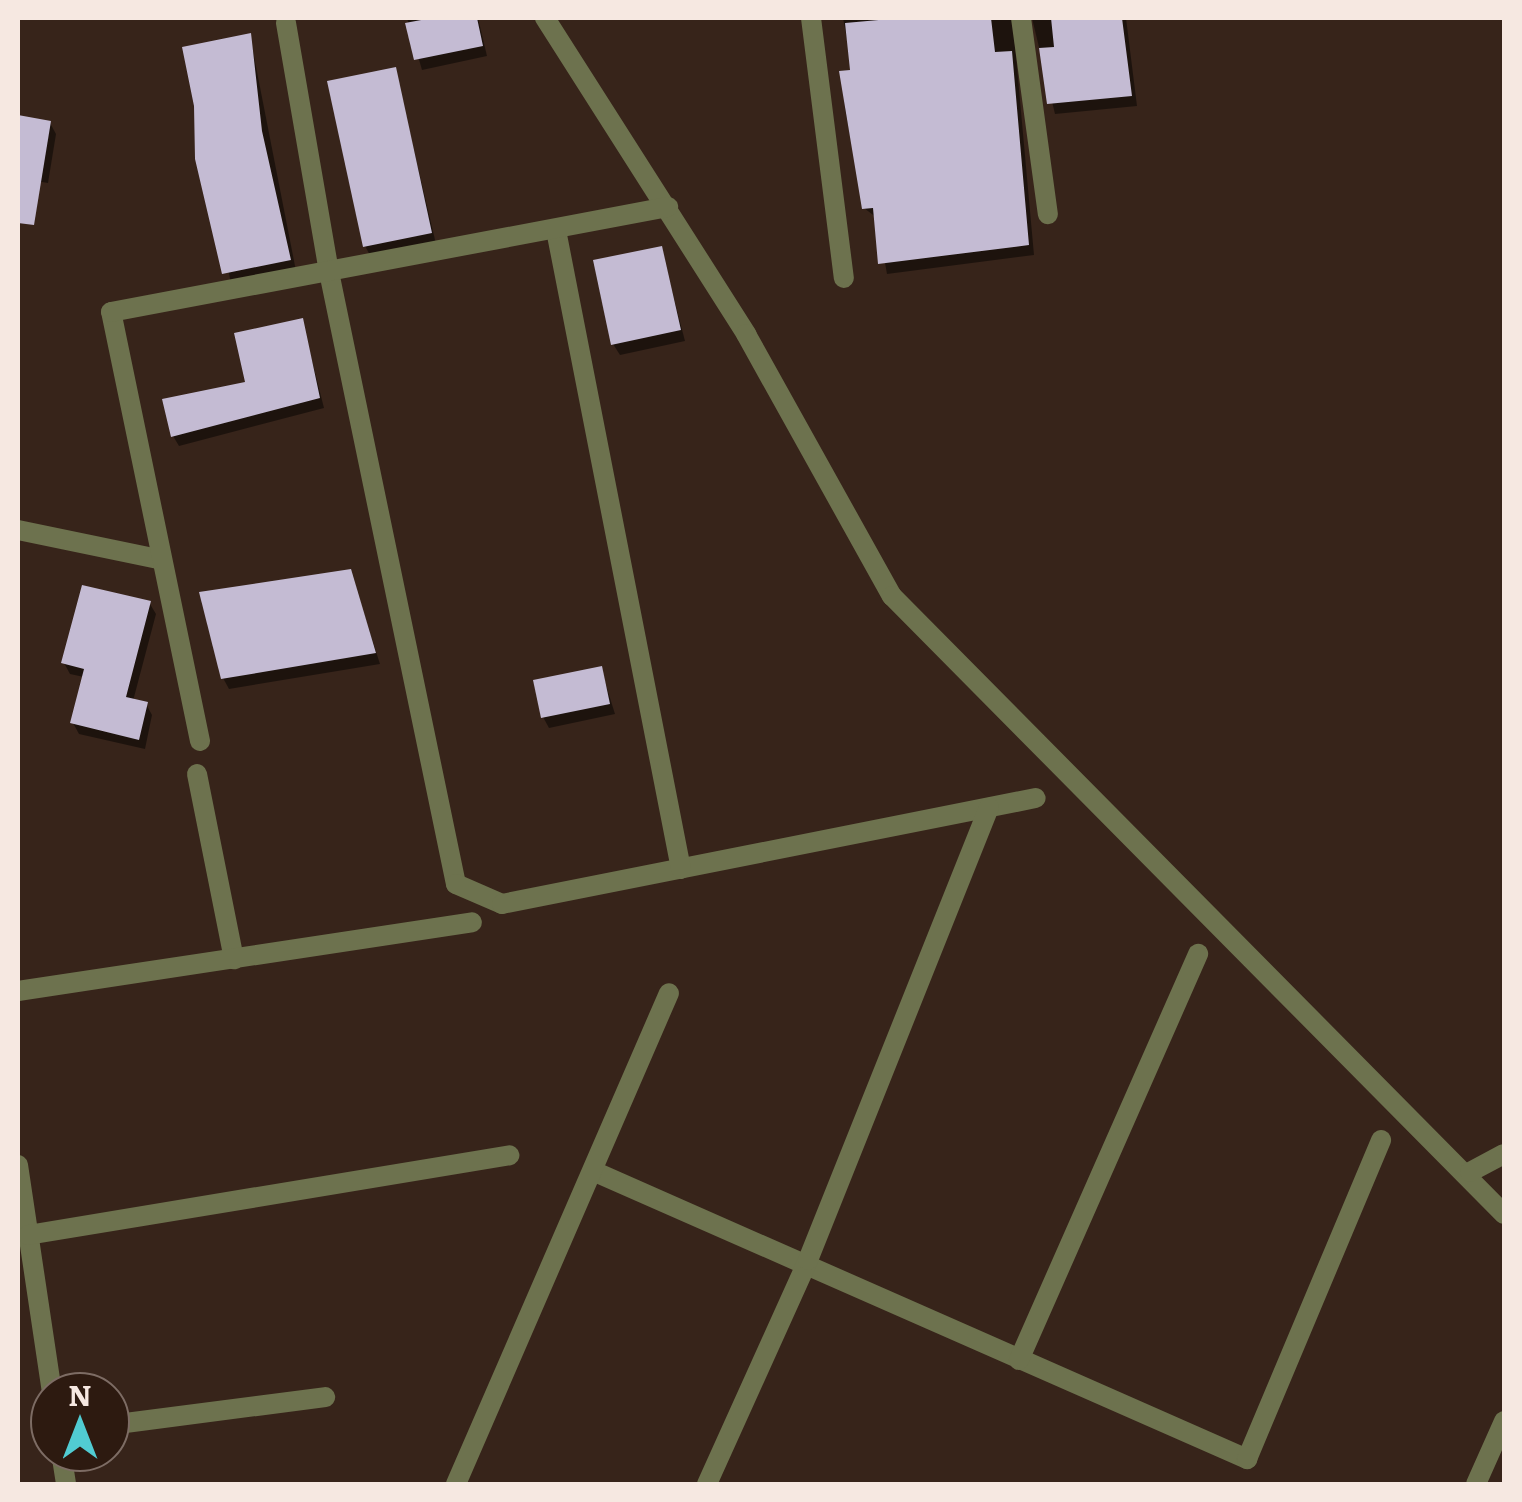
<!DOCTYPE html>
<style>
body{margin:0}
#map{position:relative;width:1522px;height:1502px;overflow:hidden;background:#37241a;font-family:Literata,serif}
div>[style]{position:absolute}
.shadow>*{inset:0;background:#0007}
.building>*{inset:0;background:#c4bbd3}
.minor>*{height:20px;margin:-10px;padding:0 10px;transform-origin:10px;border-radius:10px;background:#6d724e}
span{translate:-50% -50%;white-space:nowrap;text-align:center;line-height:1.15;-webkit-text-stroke:10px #2d1a10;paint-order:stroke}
.frame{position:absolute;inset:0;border:20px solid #f6e8e1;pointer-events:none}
.north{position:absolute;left:30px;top:1372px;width:100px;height:100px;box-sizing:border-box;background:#2d1a10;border:2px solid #7d6c64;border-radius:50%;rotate:0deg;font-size:28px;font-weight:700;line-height:40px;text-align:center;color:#f6e8e1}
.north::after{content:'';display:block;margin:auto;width:35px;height:45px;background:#51ccd2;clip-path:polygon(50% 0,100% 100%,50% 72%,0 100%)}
</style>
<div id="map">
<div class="shadow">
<div style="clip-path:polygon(407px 18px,478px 18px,487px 56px,422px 70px)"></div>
<div style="clip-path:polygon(843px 18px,1022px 18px,1013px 23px,1034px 255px,887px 274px,877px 218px,864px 208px,845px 109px,842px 73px,853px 72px)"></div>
<div style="clip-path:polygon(1032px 18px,1126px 18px,1137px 106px,1055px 114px)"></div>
<div style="clip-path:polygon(250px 36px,296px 271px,231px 284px,185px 49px)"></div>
<div style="clip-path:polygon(395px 70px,436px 244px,371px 257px,365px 246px)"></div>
<div style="clip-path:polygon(18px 117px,50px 123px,56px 134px,48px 183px,18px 178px)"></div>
<div style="clip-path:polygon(661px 249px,685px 341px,620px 355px,613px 344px)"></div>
<div style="clip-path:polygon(302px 321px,324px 408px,179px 446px,173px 436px,248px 384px)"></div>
<div style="clip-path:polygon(350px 571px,380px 664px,229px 689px,223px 678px)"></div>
<div style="clip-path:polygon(150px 604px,156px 614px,133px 701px,146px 704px,152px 715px,145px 749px,79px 734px,73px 723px,84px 677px,70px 674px,64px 663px)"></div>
<div style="clip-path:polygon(601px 669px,615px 714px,549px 728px,543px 717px)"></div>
</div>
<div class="building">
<div style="clip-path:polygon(432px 18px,477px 18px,483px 46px,414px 60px,405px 23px)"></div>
<div style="clip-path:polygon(901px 18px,991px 18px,995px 52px,1012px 51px,1029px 245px,878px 264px,873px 208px,862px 209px,839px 71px,850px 70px,845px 23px)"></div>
<div style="clip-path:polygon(1051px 18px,1122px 18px,1132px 96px,1047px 104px,1039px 48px,1054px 47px)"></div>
<div style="clip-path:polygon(251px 33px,262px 131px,291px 260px,222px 274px,195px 159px,194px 106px,182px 47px)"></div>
<div style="clip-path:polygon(396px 67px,432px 233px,363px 247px,327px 81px)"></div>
<div style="clip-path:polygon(18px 115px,51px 121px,34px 225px,18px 223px)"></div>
<div style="clip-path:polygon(662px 246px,681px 330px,611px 345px,593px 260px)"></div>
<div style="clip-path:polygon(303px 318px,320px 398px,171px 437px,162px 399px,245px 382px,234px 333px)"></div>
<div style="clip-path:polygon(351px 569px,376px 653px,221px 679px,199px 592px)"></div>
<div style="clip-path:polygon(82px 585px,151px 601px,126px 697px,148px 702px,139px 740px,70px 723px,84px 669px,61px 663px)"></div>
<div style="clip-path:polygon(602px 666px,610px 704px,541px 718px,533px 680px)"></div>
</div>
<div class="minor">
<div style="left:545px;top:18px;width:375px;rotate:57.5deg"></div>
<div style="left:746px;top:334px;width:300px;rotate:60.9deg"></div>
<div style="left:892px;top:596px;width:870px;rotate:45.28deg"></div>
<div style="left:811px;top:18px;width:262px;rotate:82.8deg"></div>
<div style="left:1021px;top:18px;width:198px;rotate:82.2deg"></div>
<div style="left:286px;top:23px;width:253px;rotate:80.2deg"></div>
<div style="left:329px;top:272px;width:625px;rotate:78.28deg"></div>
<div style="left:456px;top:884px;width:50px;rotate:23.5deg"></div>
<div style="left:502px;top:904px;width:544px;rotate:-11.23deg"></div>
<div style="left:556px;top:230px;width:651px;rotate:78.93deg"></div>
<div style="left:18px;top:530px;width:143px;rotate:11.7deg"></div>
<div style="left:200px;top:741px;width:438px;rotate:-101.7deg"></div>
<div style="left:111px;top:312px;width:567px;rotate:-10.68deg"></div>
<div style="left:197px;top:774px;width:189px;rotate:78.7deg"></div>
<div style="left:18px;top:991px;width:459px;rotate:-8.6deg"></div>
<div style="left:18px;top:1165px;width:230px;rotate:81.5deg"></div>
<div style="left:593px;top:1171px;width:715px;rotate:23.77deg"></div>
<div style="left:1247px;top:1459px;width:346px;rotate:-67.2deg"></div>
<div style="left:1470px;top:1172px;width:38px;rotate:-28deg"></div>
<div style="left:28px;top:1235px;width:488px;rotate:-9.4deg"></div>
<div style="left:1019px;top:1360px;width:444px;rotate:-66.2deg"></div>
<div style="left:110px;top:1425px;width:217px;rotate:-7.4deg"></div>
<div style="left:61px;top:1452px;width:32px;rotate:81deg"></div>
<div style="left:456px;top:1484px;width:535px;rotate:-66.55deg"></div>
<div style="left:707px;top:1484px;width:246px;rotate:-65.7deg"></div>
<div style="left:808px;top:1260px;width:487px;rotate:-68.2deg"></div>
<div style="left:1476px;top:1484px;width:69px;rotate:-66deg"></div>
</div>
<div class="frame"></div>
<div class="north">N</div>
</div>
